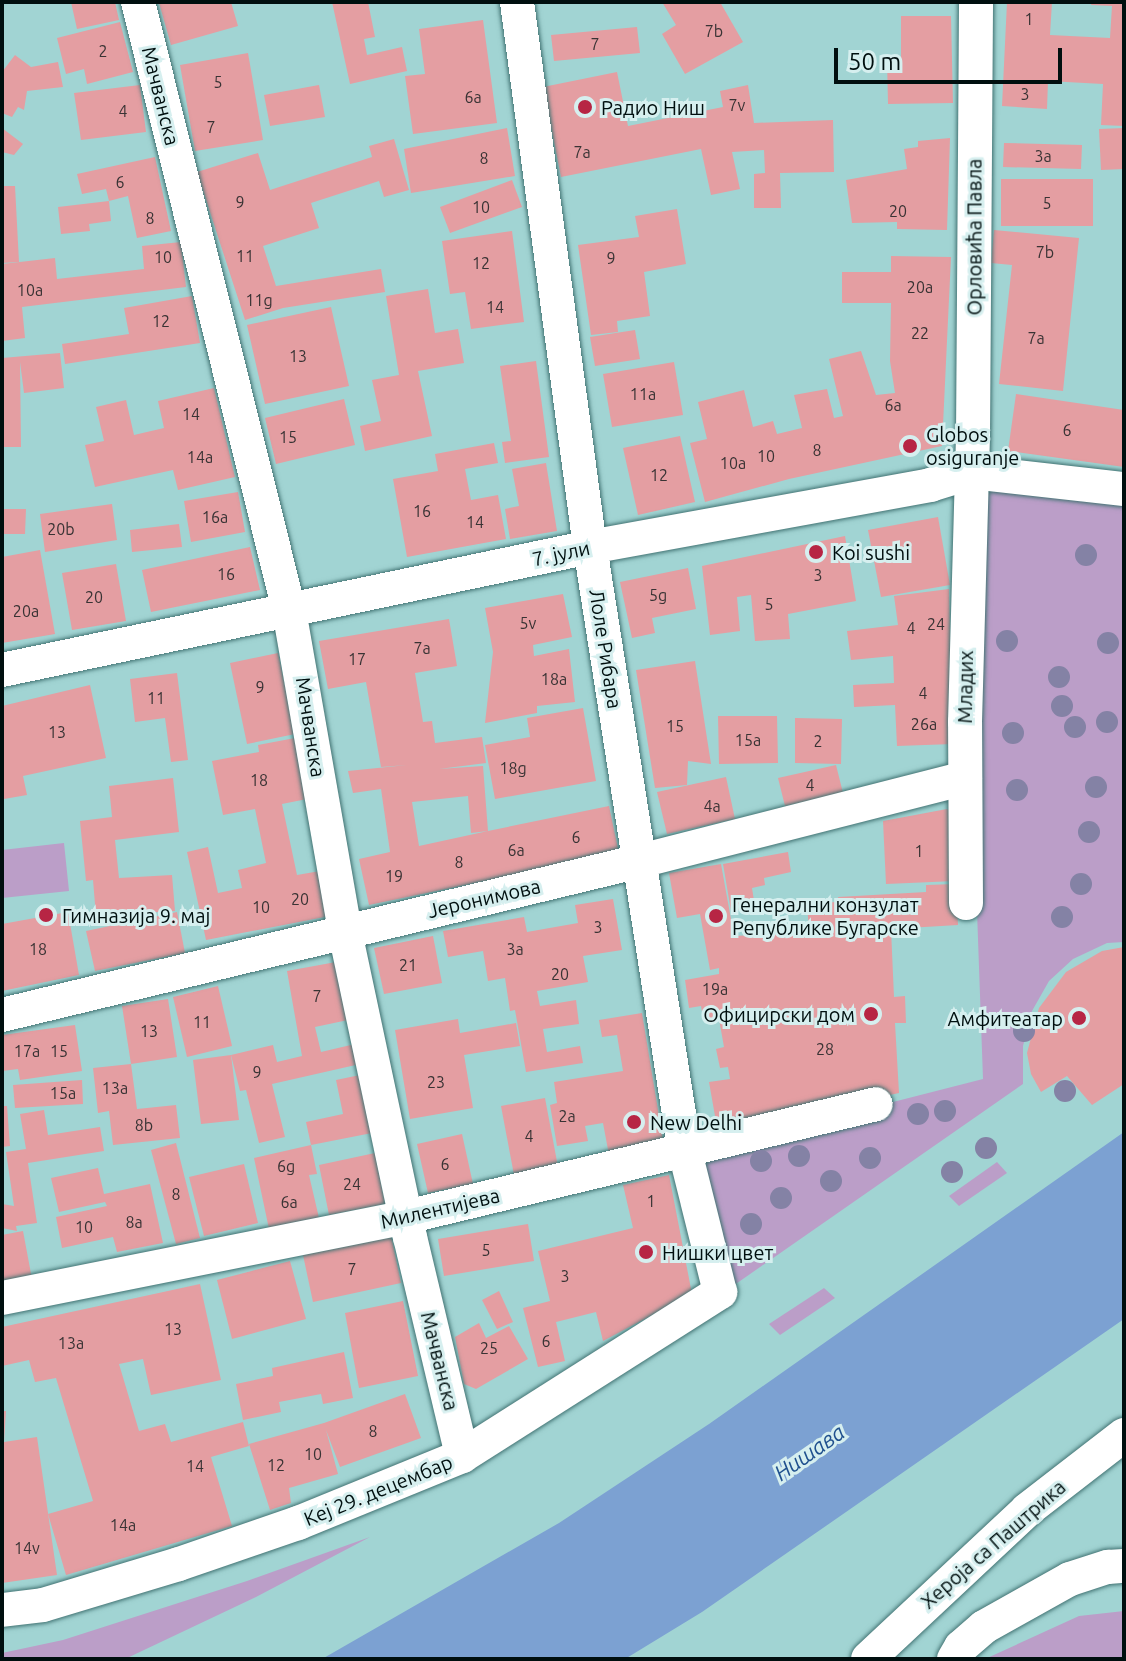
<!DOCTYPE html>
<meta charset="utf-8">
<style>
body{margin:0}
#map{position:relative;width:1126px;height:1661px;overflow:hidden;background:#a1d4d3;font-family:Ubuntu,sans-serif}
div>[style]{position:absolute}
.green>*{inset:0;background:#bb9ec8}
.water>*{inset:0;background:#7ca1d2}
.building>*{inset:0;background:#e49ea2}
.roads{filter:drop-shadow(0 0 2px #427373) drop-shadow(0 0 2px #427373)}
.minor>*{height:34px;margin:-17px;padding:0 17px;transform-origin:17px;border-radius:17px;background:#fff}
.trees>*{width:22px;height:22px;margin:-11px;border-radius:50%;background:#8482a5}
.dots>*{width:22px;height:22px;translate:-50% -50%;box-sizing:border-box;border:4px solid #d6efef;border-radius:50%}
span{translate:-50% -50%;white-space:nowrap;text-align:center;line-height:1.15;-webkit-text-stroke:6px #d6efef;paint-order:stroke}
.number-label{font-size:16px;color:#393334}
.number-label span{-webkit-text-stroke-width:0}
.street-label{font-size:20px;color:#000f0f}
.poi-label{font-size:20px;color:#000f0f}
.left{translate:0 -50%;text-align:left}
.right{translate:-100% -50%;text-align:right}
.water-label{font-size:22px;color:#20518e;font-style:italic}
.frame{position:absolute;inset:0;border:4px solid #000f0f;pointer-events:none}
.scale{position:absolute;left:834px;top:48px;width:228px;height:36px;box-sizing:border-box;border:4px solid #000f0f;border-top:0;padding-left:10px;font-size:24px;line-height:28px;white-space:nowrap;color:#000f0f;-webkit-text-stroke:6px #d6efef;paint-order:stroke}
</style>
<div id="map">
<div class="green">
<div style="clip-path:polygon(980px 486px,1124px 501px,1124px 942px,1107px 943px,1073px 959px,1049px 981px,1032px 1011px,1023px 1046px,1023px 1084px,730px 1288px,701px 1151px,983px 1079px,977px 911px)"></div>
<div style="clip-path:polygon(64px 843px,69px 891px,2px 898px,2px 850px)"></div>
<div style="clip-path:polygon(997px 1162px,1007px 1173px,959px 1206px,949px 1196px)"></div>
<div style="clip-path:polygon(824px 1288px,835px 1298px,780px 1335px,769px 1324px)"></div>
<div style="clip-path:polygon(370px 1537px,256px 1597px,125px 1659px,2px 1659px,2px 1653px,63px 1640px,247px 1581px)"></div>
<div style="clip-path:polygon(1124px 1611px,1124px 1659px,985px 1659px,1079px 1616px)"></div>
</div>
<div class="water">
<div style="clip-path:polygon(1124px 1132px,1124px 1319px,702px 1612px,625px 1659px,322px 1659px,559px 1523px,709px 1424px)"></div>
</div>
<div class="building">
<div style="clip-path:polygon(71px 2px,115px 2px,119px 20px,77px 29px)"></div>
<div style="clip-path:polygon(231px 2px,238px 26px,171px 45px,159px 3px)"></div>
<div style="clip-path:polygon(332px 2px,368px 2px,375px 37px,364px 39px,367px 55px,402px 47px,407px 71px,350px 84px)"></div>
<div style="clip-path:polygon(662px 2px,720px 2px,743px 42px,685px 74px,662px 34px,676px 25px)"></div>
<div style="clip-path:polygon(1007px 2px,1052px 2px,1050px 35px,1110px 38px,1112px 6px,1091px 5px,1092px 2px,1124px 2px,1124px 126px,1101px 125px,1103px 84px,1048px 81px,1047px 109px,1002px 106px)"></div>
<div style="clip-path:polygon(901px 16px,951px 16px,953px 103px,888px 104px,887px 59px,901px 58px)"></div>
<div style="clip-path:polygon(483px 20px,497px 123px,413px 134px,405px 76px,425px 74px,419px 29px)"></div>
<div style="clip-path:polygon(120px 22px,133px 72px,87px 84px,84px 69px,66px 74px,57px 38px)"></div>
<div style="clip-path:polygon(637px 27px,640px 53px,554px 61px,551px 35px)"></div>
<div style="clip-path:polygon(248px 53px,263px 140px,195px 151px,180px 65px)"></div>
<div style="clip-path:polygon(15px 55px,31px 67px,58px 62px,63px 87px,27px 91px,24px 110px,18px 107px,12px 117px,2px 113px,2px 72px)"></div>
<div style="clip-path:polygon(617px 72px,628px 126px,723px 107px,720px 91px,748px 85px,754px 123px,833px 120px,834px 172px,780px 173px,781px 208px,754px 208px,754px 174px,765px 173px,764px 150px,732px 152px,740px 189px,711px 195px,701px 149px,561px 177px,543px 87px)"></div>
<div style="clip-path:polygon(140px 85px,146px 132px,81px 140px,74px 93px)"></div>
<div style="clip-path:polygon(319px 85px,325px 117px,270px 126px,264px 95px)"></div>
<div style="clip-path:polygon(2px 128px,23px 144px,14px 155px,2px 152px)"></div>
<div style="clip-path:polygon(507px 128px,515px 176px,411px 193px,404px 149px)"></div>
<div style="clip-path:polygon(1124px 128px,1124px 169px,1101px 170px,1099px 129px)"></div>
<div style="clip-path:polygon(950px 138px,947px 230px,897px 229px,897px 222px,852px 223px,846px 180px,907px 169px,904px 149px,918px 147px,918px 141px)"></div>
<div style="clip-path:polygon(394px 139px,409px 190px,384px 197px,379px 181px,311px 203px,319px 228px,263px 246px,276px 286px,381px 269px,385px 292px,283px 308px,245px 320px,197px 172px,258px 153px,270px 190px,372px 157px,369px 146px)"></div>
<div style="clip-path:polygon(1004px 143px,1082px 145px,1081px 169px,1003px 167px)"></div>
<div style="clip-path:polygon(155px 157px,171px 231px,137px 238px,128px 196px,109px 201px,106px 189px,82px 194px,77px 174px)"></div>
<div style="clip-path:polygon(1001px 179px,1093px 179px,1093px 226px,1001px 226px)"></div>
<div style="clip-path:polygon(512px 180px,522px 207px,450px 233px,440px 207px)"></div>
<div style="clip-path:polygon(2px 186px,15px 186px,19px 262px,2px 263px)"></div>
<div style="clip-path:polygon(109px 201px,111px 221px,89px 224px,90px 231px,61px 234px,58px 207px)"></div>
<div style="clip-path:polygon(677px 209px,686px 264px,644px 272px,650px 316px,617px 321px,618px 332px,591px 335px,578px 245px,639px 237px,635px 216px)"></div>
<div style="clip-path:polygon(994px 230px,1079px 238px,1063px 391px,999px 384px,1012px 265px,991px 263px)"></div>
<div style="clip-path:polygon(512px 231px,524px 322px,471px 329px,465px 292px,450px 294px,442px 241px)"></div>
<div style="clip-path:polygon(181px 242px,186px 287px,22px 307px,25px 338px,2px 341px,2px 264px,55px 258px,57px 279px,144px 269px,142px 246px)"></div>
<div style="clip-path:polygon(891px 256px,951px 257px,942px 446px,789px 479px,705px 502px,690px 443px,707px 439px,698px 402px,744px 390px,753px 427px,773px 421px,777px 434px,802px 428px,794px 395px,827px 389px,834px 418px,843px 416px,829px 359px,861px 351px,876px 395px,895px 393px,890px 361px,891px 303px,842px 303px,842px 272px,891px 272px)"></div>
<div style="clip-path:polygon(428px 289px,435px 333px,458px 329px,464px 363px,418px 371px,432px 436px,365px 451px,360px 426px,381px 421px,372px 380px,399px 375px,386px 296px)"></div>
<div style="clip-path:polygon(192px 296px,200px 343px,65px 364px,62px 344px,129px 334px,124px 308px)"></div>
<div style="clip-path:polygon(331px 307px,349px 386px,265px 404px,247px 325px)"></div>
<div style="clip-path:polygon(635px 330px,640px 359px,595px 366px,590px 337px)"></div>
<div style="clip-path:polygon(60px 353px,64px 388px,24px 393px,20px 362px,21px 447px,2px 447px,2px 358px)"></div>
<div style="clip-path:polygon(536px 361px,549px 457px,505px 463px,502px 442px,511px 441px,500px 366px)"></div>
<div style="clip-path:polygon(674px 362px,683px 415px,612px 427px,603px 374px)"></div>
<div style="clip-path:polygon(214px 388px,235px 477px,178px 490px,173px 470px,95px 487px,85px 445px,104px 441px,96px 407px,126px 400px,134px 435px,164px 428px,158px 401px)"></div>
<div style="clip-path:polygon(1016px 394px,1124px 410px,1124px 467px,1008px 451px)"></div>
<div style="clip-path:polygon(344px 399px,355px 445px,276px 464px,265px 418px)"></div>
<div style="clip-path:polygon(680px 436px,695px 502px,638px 515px,623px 448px)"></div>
<div style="clip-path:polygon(494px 443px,498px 463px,465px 469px,471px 500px,498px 495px,506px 539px,407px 557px,393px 479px,438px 471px,435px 454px)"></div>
<div style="clip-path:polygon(546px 463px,557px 531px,510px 539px,505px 509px,519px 506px,512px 469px)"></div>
<div style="clip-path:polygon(238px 492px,245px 532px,191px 542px,184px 501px)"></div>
<div style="clip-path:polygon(112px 504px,117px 540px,45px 552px,40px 514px)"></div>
<div style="clip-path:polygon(2px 509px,26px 509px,25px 534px,2px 534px)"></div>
<div style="clip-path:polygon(938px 517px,950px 585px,881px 597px,868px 530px)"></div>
<div style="clip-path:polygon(179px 524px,182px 547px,132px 552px,130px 530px)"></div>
<div style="clip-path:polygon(845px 536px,856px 601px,788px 614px,790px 639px,755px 641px,751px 595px,737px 597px,740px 631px,710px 635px,702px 566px)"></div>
<div style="clip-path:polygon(250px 547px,260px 590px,151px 612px,142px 570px)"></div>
<div style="clip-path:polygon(40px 550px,55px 634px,2px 643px,2px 557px)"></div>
<div style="clip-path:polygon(116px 564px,126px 621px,72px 630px,62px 573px)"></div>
<div style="clip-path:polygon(688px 568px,696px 609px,652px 618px,655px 633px,632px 638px,620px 582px)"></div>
<div style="clip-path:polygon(949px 589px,953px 744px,897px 746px,895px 705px,854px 707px,853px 685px,894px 683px,893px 656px,851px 660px,847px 631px,898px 625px,894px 596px)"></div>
<div style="clip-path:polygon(563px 594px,572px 637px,533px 645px,534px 656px,569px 649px,575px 702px,537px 706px,537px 713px,485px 723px,493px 652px,485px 608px)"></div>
<div style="clip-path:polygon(evenodd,449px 619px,457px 666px,415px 673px,423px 722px,432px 721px,435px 743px,482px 737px,486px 763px,439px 769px,483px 766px,488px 831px,609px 806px,619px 853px,369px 905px,359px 859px,390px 852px,381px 789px,353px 793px,348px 771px,407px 765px,381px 767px,366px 682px,328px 689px,319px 641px,449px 619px,468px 796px,471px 833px,488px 831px,419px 846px,412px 802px,468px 796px)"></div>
<div style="clip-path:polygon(278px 653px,295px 734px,247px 744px,230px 663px)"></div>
<div style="clip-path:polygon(695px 661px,711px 764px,688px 761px,687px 785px,655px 788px,636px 670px)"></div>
<div style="clip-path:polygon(177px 673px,188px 760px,171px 762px,165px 718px,135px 722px,130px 679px)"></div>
<div style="clip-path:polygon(90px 685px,106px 758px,23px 776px,27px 795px,4px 799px,2px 706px)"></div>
<div style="clip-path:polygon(583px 708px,596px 781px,495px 799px,485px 745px,530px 737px,527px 718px)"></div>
<div style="clip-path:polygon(718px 716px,777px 716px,778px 763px,719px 764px)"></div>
<div style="clip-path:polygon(795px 718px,842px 719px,841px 764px,795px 763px)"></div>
<div style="clip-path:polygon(295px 738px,307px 799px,282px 804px,297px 875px,320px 871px,330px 916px,206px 940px,187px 852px,208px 847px,218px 893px,242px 888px,238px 870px,266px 863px,255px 809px,223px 815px,212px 761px,259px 752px,258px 745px)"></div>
<div style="clip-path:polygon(836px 765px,843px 793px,785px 806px,778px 778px)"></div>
<div style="clip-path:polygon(726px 777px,735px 819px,667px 834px,657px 792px)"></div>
<div style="clip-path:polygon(173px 778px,179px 832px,115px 840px,119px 878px,172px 875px,175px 911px,96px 916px,93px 880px,86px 881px,80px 821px,112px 817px,109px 786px)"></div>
<div style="clip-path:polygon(947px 809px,952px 813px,955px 881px,886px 884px,883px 821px)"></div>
<div style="clip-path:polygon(788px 852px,791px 872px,764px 878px,765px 885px,752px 888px,755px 907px,731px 911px,723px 864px)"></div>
<div style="clip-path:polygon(721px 864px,734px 936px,809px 932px,807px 903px,839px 902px,838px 897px,926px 892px,926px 885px,956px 884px,958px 925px,891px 929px,894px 997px,905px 996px,906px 1023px,895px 1023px,899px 1093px,718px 1133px,709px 1082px,730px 1079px,728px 1067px,720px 1068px,716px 1049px,724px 1047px,719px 1019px,704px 1022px,701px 1006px,689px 1008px,685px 980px,719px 974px,719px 968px,710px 970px,700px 914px,677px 918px,669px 873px)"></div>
<div style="clip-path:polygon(613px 899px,622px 950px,583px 956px,588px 982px,537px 991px,540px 1006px,576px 1000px,579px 1024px,543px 1029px,547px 1052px,580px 1046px,583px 1063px,526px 1072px,515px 1010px,510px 1011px,505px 978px,488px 981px,483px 951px,448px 957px,443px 931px,524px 917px,527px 932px,578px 923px,575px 905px)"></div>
<div style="clip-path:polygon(68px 912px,79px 975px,2px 991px,2px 924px)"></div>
<div style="clip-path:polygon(177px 912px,185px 953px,95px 971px,86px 931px)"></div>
<div style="clip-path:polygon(433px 936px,442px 983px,384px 994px,374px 948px)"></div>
<div style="clip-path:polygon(1124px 947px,1124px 1084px,1092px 1105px,1067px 1076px,1041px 1092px,1031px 1074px,1027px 1053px,1039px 1008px,1066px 972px,1102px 951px)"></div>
<div style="clip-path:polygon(336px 962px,348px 1020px,315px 1027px,321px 1052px,355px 1044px,360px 1064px,272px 1084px,285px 1137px,259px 1143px,246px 1090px,240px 1091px,231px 1055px,273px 1045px,277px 1062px,302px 1056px,287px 971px)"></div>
<div style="clip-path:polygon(218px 986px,232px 1046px,187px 1057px,173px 997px)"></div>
<div style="clip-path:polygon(168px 999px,177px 1057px,131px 1064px,137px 1109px,176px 1105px,180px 1138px,113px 1145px,109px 1111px,98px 1113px,93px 1068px,131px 1064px,122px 1006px)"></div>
<div style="clip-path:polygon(642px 1013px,664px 1146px,609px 1155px,603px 1123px,585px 1126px,588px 1141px,557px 1146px,550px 1105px,557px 1103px,554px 1082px,623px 1071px,617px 1035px,602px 1037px,599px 1020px)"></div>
<div style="clip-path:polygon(458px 1019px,460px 1033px,516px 1023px,520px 1046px,464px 1055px,473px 1108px,410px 1119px,395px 1030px)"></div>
<div style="clip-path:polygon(75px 1025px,82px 1071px,20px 1080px,18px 1069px,2px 1071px,2px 1035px)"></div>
<div style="clip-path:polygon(231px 1055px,239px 1120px,201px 1124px,193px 1060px)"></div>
<div style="clip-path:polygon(360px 1075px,372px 1133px,311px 1145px,317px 1174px,309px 1175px,319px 1218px,269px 1229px,254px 1158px,311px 1145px,306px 1122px,343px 1114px,336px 1080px)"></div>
<div style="clip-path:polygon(82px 1080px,83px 1104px,15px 1108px,13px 1085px)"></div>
<div style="clip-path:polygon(545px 1098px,558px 1167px,514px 1175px,501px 1106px)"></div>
<div style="clip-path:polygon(2px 1106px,7px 1106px,10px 1146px,2px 1147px)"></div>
<div style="clip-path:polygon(44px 1110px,48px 1135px,100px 1127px,104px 1151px,28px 1163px,37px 1223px,16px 1226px,17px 1231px,2px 1228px,2px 1204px,14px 1206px,6px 1152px,26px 1149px,20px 1114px)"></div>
<div style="clip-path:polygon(462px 1134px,473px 1184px,428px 1193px,417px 1144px)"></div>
<div style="clip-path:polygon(176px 1143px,200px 1238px,176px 1244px,151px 1150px)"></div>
<div style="clip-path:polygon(375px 1153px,385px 1204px,329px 1215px,319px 1165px)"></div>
<div style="clip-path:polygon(244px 1164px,258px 1223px,204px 1236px,189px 1177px)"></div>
<div style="clip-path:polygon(98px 1168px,104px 1194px,150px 1184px,163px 1243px,117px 1252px,113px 1237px,62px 1248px,56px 1217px,107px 1206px,105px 1202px,59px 1212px,51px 1178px)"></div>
<div style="clip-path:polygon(669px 1175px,692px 1294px,603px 1341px,596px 1312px,556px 1322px,565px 1361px,538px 1367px,523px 1308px,550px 1301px,538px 1251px,633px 1228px,623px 1185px)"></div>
<div style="clip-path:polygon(528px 1224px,534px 1261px,444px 1276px,438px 1239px)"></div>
<div style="clip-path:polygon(23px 1231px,32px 1279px,2px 1285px,2px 1235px)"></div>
<div style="clip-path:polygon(391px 1235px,401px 1283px,313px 1302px,303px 1255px)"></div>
<div style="clip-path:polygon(290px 1261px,306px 1319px,232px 1339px,217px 1280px)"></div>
<div style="clip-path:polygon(200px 1284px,221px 1380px,151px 1395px,143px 1359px,119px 1364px,139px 1431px,165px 1424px,171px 1442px,243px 1422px,249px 1446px,211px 1457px,232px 1526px,66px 1575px,48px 1514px,93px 1501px,56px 1378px,35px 1382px,29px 1360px,2px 1366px,2px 1327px)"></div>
<div style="clip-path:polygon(499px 1291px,513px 1322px,497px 1329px,482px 1300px)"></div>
<div style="clip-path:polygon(403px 1301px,418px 1376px,359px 1388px,345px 1313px)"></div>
<div style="clip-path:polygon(479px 1323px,486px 1338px,509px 1326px,528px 1359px,476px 1389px,464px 1384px,455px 1337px)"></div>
<div style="clip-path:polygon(344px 1352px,353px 1398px,323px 1404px,321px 1394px,279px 1402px,281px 1412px,243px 1420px,236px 1384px,273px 1376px,272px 1368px)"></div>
<div style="clip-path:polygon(405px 1394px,421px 1438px,340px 1467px,326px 1430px,338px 1474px,289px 1488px,291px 1503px,270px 1510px,249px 1444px,324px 1423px)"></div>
<div style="clip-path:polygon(2px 1411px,6px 1411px,4px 1442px,37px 1437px,57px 1575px,2px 1583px)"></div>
</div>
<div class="roads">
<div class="minor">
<div style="left:138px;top:2px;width:626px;rotate:76.05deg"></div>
<div style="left:289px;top:610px;width:327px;rotate:80.1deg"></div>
<div style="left:345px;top:932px;width:312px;rotate:78deg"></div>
<div style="left:410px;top:1237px;width:225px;rotate:76.6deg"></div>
<div style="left:2px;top:670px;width:601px;rotate:-11.81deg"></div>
<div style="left:590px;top:547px;width:346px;rotate:-10.3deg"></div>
<div style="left:930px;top:485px;width:44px;rotate:-17.2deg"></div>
<div style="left:972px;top:472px;width:153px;rotate:6.4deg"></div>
<div style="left:966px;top:903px;width:181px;rotate:-90.3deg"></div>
<div style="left:965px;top:722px;width:286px;rotate:-88.4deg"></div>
<div style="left:973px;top:436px;width:434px;rotate:-89.6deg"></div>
<div style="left:2px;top:1015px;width:656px;rotate:-13.57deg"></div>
<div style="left:640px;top:861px;width:335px;rotate:-14.3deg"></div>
<div style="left:2px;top:1298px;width:412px;rotate:-11.3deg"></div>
<div style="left:406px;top:1217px;width:483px;rotate:-13.5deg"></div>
<div style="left:2px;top:1610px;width:41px;rotate:-7deg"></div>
<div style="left:43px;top:1605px;width:142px;rotate:-16.8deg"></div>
<div style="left:179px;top:1564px;width:126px;rotate:-19deg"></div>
<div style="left:298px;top:1523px;width:177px;rotate:-22.2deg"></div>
<div style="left:462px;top:1456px;width:306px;rotate:-32.4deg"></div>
<div style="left:720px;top:1292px;width:144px;rotate:-104deg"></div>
<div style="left:685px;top:1152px;width:612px;rotate:-98.92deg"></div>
<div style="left:590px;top:547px;width:550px;rotate:-97.63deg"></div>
<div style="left:868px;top:1659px;width:218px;rotate:-43.1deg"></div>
<div style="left:1027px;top:1510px;width:123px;rotate:-37.7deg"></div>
<div style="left:954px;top:1659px;width:14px;rotate:-60deg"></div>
<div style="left:961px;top:1647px;width:30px;rotate:-41deg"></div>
<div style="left:984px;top:1627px;width:98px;rotate:-29.2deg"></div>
<div style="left:1070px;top:1579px;width:40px;rotate:-18deg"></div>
<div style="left:1108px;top:1567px;width:16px;rotate:-4deg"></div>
</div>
</div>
<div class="trees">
<div style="left:1086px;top:555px"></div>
<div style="left:1007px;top:641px"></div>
<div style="left:1108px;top:643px"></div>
<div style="left:1059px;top:677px"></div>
<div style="left:1062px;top:706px"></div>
<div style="left:1107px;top:722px"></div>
<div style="left:1075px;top:727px"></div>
<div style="left:1013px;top:733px"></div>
<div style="left:1096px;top:787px"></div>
<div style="left:1017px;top:790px"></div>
<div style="left:1089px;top:832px"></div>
<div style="left:1081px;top:884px"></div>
<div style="left:1062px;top:917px"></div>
<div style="left:1024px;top:1031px"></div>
<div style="left:1065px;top:1091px"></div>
<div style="left:945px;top:1111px"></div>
<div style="left:918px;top:1114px"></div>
<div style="left:986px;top:1148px"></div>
<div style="left:799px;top:1156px"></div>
<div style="left:870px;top:1158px"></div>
<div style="left:761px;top:1161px"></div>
<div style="left:952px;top:1172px"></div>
<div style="left:831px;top:1181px"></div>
<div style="left:781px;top:1198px"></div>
<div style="left:751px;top:1224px"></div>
</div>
<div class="dots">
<div style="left:585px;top:107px;background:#b72544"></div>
<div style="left:910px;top:446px;background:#b72544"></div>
<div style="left:816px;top:552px;background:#b72544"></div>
<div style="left:46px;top:915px;background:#b72544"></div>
<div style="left:716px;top:916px;background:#b72544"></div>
<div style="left:871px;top:1014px;background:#b72544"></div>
<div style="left:1079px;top:1018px;background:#b72544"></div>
<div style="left:634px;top:1122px;background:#b72544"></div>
<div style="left:646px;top:1252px;background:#b72544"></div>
</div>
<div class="number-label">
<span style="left:1029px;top:19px">1</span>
<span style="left:714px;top:31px">7b</span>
<span style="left:595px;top:44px">7</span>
<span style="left:103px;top:51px">2</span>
<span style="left:218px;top:82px">5</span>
<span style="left:1025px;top:94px">3</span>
<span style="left:473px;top:97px">6a</span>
<span style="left:737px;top:105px">7v</span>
<span style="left:123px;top:111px">4</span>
<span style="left:211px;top:127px">7</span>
<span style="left:582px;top:152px">7a</span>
<span style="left:1043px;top:156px">3a</span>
<span style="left:484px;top:158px">8</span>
<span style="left:120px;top:182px">6</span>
<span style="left:240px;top:202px">9</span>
<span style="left:1047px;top:203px">5</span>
<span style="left:481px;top:207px">10</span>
<span style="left:898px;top:211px">20</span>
<span style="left:150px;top:218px">8</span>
<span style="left:1045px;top:252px">7b</span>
<span style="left:245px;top:256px">11</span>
<span style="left:163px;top:257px">10</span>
<span style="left:611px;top:258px">9</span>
<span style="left:481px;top:263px">12</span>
<span style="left:920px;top:287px">20a</span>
<span style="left:30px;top:290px">10a</span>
<span style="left:259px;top:300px">11g</span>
<span style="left:495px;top:307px">14</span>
<span style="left:161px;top:321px">12</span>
<span style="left:920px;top:333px">22</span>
<span style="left:1036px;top:338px">7a</span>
<span style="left:298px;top:356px">13</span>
<span style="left:643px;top:394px">11a</span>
<span style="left:893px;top:405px">6a</span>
<span style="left:191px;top:414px">14</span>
<span style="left:1067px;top:430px">6</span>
<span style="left:288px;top:437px">15</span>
<span style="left:817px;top:450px">8</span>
<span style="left:766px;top:456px">10</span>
<span style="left:200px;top:457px">14a</span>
<span style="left:733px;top:463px">10a</span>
<span style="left:659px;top:475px">12</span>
<span style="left:422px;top:511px">16</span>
<span style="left:215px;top:517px">16a</span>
<span style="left:475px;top:522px">14</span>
<span style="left:61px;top:529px">20b</span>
<span style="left:226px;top:574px">16</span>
<span style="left:818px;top:575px">3</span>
<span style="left:658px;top:595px">5g</span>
<span style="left:94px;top:597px">20</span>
<span style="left:769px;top:604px">5</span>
<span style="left:26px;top:611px">20a</span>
<span style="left:528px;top:623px">5v</span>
<span style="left:936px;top:624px">24</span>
<span style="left:911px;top:628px">4</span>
<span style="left:422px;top:648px">7a</span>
<span style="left:357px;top:659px">17</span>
<span style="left:554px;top:679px">18a</span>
<span style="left:260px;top:687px">9</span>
<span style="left:923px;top:693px">4</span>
<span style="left:156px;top:698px">11</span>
<span style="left:924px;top:724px">26a</span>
<span style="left:675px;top:726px">15</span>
<span style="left:57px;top:732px">13</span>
<span style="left:748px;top:740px">15a</span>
<span style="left:818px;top:741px">2</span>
<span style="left:513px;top:768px">18g</span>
<span style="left:259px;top:780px">18</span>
<span style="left:810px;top:785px">4</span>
<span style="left:712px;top:806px">4a</span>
<span style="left:576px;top:837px">6</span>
<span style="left:516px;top:850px">6a</span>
<span style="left:919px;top:851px">1</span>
<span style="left:459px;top:862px">8</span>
<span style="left:394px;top:876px">19</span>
<span style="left:300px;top:899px">20</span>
<span style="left:261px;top:907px">10</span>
<span style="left:598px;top:927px">3</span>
<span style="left:38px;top:949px">18</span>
<span style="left:515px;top:949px">3a</span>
<span style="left:408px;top:965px">21</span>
<span style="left:560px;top:974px">20</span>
<span style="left:715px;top:989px">19a</span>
<span style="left:317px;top:996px">7</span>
<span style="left:202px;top:1022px">11</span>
<span style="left:149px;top:1031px">13</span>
<span style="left:825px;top:1049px">28</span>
<span style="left:27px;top:1051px">17a</span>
<span style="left:59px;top:1051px">15</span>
<span style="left:257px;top:1072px">9</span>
<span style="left:436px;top:1082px">23</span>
<span style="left:115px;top:1088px">13a</span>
<span style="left:63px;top:1093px">15a</span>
<span style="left:567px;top:1116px">2a</span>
<span style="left:144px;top:1125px">8b</span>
<span style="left:529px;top:1136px">4</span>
<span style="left:445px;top:1164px">6</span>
<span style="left:286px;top:1166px">6g</span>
<span style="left:352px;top:1184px">24</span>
<span style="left:176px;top:1194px">8</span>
<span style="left:651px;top:1201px">1</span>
<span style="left:289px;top:1202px">6a</span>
<span style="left:134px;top:1222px">8a</span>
<span style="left:84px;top:1227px">10</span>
<span style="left:486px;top:1250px">5</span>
<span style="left:352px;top:1269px">7</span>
<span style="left:565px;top:1276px">3</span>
<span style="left:173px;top:1329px">13</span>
<span style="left:546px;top:1341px">6</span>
<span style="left:71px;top:1343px">13a</span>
<span style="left:489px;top:1348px">25</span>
<span style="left:373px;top:1431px">8</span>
<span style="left:313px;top:1454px">10</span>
<span style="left:276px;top:1465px">12</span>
<span style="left:195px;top:1466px">14</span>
<span style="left:123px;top:1525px">14a</span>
<span style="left:27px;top:1548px">14v</span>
</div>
<div class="street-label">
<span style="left:161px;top:96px;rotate:76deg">Мачванска</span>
<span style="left:974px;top:237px;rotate:-90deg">Орловића Павла</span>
<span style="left:561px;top:553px;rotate:-12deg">7. јули</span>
<span style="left:606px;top:649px;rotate:81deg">Лоле Рибара</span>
<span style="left:965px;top:687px;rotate:-89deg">Младих</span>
<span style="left:311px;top:727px;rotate:81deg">Мачванска</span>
<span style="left:484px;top:898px;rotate:-13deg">Јеронимова</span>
<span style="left:440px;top:1208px;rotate:-13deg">Милентијева</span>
<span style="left:440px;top:1361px;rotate:76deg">Мачванска</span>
<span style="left:378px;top:1490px;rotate:-22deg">Кеј 29. децембар</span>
<span style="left:993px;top:1544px;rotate:-41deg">Хероја са Паштрика</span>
</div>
<div class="poi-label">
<span class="left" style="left:601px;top:107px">Радио Ниш</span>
<span class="left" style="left:926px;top:446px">Globos<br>osiguranje</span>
<span class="left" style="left:832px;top:552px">Koi sushi</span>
<span class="left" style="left:732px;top:916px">Генерални конзулат<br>Републике Бугарске</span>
<span class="left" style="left:62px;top:915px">Гимназија 9. мај</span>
<span class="right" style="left:855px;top:1014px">Официрски дом</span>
<span class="right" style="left:1063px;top:1018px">Амфитеатар</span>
<span class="left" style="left:650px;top:1122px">New Delhi</span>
<span class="left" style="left:662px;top:1252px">Нишки цвет</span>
</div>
<div class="water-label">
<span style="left:809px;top:1452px;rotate:-35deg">Нишава</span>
</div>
<div class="frame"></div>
<div class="scale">50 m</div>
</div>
